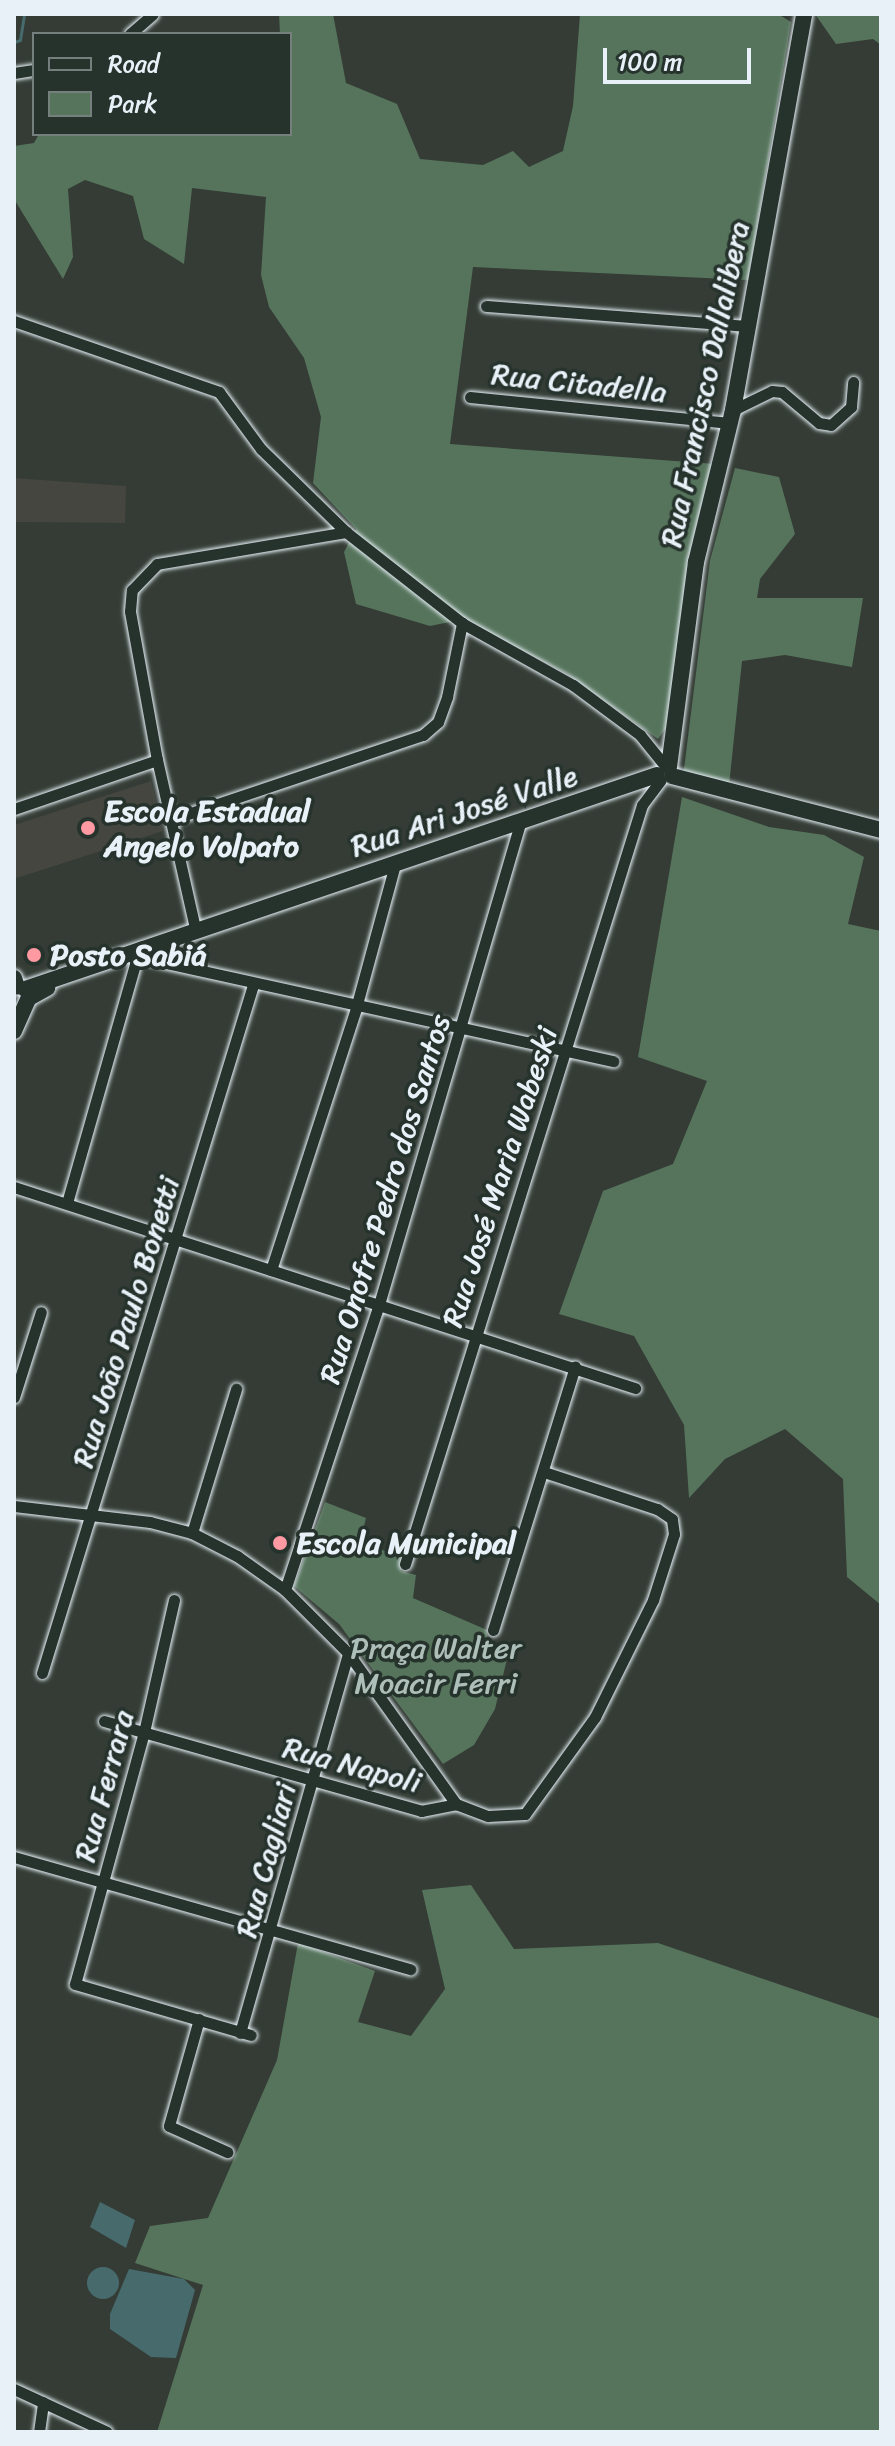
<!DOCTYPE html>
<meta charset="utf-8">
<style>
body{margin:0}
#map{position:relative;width:895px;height:2446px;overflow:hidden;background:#343c35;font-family:Sriracha,sans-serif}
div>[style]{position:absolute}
.built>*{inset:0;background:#44463f}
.green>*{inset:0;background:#56745c}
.water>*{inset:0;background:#476a6d}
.round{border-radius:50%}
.stream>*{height:3px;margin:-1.5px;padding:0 1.5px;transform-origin:1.5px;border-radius:1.5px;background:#476a6d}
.roads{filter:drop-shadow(0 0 2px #e8f1f8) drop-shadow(0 0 2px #e8f1f8)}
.street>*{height:11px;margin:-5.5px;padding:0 5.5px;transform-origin:5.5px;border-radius:5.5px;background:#26332d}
.secondary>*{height:16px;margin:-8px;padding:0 8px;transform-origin:8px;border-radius:8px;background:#26332d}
.dots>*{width:22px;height:22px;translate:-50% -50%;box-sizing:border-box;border:4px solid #26332d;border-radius:50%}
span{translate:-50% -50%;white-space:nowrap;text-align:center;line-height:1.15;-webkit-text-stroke:7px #26332d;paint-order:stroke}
.street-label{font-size:30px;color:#e8f1f8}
.poi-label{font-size:30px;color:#e8f1f8;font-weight:700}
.left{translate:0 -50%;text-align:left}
.park-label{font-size:30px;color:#aebfba}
.frame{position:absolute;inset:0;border:16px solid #e8f1f8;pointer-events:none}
.legend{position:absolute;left:32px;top:32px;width:260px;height:104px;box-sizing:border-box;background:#26332d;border:2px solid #747f7e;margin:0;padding:10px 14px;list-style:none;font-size:24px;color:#e8f1f8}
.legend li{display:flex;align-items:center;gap:16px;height:40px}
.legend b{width:40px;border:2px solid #747f7e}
.scale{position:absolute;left:603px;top:48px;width:148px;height:36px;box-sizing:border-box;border:4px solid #e8f1f8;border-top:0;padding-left:10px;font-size:24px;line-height:28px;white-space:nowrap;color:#e8f1f8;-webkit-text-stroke:6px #26332d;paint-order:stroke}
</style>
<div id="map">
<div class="built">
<div style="clip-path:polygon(14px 478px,126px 486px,125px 523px,14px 522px)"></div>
<div style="clip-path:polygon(151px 781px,163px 831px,14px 879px,14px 825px)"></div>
</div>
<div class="green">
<div style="clip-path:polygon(279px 14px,333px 14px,346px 83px,397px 104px,420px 159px,483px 165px,513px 151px,529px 167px,563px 151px,573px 106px,580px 14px,778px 14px,791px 22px,748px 280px,473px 267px,450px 444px,715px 464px,666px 728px,658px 739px,567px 674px,464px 619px,430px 626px,356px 604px,344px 552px,356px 529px,313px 483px,321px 417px,304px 358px,269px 307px,261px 275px,266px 197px,192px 188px,184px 264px,144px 239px,133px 196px,85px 180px,68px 189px,73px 257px,63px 279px,14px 199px,14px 146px,34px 143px,39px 134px,290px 134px,290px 34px,280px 34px)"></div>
<div style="clip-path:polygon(815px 14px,881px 14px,881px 45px,873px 39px,836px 44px)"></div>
<div style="clip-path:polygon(735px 468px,779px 477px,795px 534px,760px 579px,757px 598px,863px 598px,852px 667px,785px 655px,742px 661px,729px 786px,683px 777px,710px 561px)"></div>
<div style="clip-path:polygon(682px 797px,769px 827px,824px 835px,864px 857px,848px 924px,881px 931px,881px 1605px,847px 1577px,843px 1479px,785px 1429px,725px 1459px,689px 1498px,684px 1425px,634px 1336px,559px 1314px,603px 1191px,673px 1164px,707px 1081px,638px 1057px)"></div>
<div style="clip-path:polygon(325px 1502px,366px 1518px,360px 1542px,402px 1557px,401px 1571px,416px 1575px,413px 1598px,487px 1630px,488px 1651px,507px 1659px,495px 1709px,474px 1745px,443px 1764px,339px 1624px,294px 1586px)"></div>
<div style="clip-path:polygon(471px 1885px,514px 1949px,658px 1943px,881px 2019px,881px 2432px,157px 2432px,203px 2285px,135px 2263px,150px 2226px,208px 2218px,277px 2060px,298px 1943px,375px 1971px,358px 2022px,411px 2036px,445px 1989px,422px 1890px)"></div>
</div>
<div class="water">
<div style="clip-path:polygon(100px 2202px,135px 2220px,126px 2248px,90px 2227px)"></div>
<div class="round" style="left:87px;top:2267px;width:32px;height:32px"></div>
<div style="clip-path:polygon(129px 2269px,184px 2279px,195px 2290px,176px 2358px,151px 2357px,110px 2329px,110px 2314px)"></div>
</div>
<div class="stream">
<div style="left:14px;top:42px;width:6px;rotate:-18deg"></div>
<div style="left:20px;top:40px;width:26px;rotate:-81deg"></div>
</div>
<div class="roads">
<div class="street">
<div style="left:130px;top:34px;width:30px;rotate:-41deg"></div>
<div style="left:14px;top:73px;width:20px;rotate:-9deg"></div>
<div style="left:486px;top:306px;width:263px;rotate:4.4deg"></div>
<div style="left:14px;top:321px;width:217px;rotate:19.1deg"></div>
<div style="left:219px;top:392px;width:71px;rotate:53.6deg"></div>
<div style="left:261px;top:449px;width:119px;rotate:44.3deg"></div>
<div style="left:346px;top:532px;width:147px;rotate:38.1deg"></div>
<div style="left:462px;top:623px;width:127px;rotate:29.2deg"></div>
<div style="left:573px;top:685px;width:84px;rotate:36.7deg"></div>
<div style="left:640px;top:735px;width:40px;rotate:51deg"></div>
<div style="left:470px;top:397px;width:261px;rotate:5.7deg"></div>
<div style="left:733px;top:410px;width:43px;rotate:-26deg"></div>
<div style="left:772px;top:391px;width:10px;rotate:6deg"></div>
<div style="left:782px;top:392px;width:48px;rotate:40deg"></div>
<div style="left:819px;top:423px;width:12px;rotate:9deg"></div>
<div style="left:831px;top:425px;width:27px;rotate:-42deg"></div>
<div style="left:851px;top:407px;width:25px;rotate:-85deg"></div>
<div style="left:14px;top:809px;width:151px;rotate:-18.9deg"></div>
<div style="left:170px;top:820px;width:267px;rotate:-18.6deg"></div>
<div style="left:423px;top:735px;width:20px;rotate:-41deg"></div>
<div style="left:438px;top:722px;width:27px;rotate:-70deg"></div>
<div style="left:447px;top:697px;width:76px;rotate:-78.5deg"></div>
<div style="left:195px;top:928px;width:172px;rotate:-102.7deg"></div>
<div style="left:157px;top:760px;width:151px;rotate:-100.3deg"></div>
<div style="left:130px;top:611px;width:21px;rotate:-85deg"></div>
<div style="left:132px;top:590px;width:36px;rotate:-46deg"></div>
<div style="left:157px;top:564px;width:192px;rotate:-9.6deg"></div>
<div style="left:130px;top:955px;width:495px;rotate:12.4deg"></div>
<div style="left:14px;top:1187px;width:653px;rotate:17.94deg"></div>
<div style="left:67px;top:1203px;width:256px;rotate:-74.1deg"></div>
<div style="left:271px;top:1270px;width:275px;rotate:-72deg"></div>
<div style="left:356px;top:1008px;width:149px;rotate:-74.8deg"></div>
<div style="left:14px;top:1397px;width:89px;rotate:-72.4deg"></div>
<div style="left:14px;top:1506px;width:137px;rotate:6.7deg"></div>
<div style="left:150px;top:1522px;width:43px;rotate:14.7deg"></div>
<div style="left:192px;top:1533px;width:51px;rotate:27.1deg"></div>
<div style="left:237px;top:1556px;width:59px;rotate:35.3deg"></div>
<div style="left:285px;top:1590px;width:89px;rotate:45deg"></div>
<div style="left:348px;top:1653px;width:186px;rotate:54.4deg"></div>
<div style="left:192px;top:1533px;width:151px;rotate:-73deg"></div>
<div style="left:405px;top:1564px;width:795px;rotate:-72.66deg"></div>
<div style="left:642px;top:805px;width:31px;rotate:-53deg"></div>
<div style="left:285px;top:1590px;width:304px;rotate:-71.8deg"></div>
<div style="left:380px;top:1301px;width:501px;rotate:-73.66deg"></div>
<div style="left:174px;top:1600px;width:135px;rotate:102.8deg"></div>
<div style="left:144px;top:1732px;width:261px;rotate:105.3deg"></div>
<div style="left:75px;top:1984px;width:183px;rotate:16.2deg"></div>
<div style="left:493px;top:1630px;width:276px;rotate:-72.7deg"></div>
<div style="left:42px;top:1673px;width:720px;rotate:-72.95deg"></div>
<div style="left:104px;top:1721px;width:330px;rotate:15.8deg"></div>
<div style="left:421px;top:1811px;width:36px;rotate:-11deg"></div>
<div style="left:456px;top:1804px;width:34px;rotate:21deg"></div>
<div style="left:488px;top:1816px;width:37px;rotate:-3deg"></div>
<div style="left:525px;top:1814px;width:120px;rotate:-54.2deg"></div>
<div style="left:595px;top:1717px;width:131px;rotate:-63.6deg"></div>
<div style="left:653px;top:1600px;width:69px;rotate:-72.3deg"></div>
<div style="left:674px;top:1534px;width:15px;rotate:-98deg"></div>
<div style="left:672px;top:1519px;width:18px;rotate:-146deg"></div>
<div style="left:657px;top:1509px;width:119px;rotate:-161.9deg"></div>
<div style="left:14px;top:1857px;width:412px;rotate:15.8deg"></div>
<div style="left:199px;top:2019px;width:111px;rotate:105.7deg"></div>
<div style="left:169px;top:2126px;width:64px;rotate:24.1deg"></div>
<div style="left:240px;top:2033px;width:395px;rotate:-74.1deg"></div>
<div style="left:14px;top:2389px;width:102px;rotate:24.8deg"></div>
<div style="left:39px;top:2432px;width:30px;rotate:-82deg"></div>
</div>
<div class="secondary">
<div style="left:669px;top:767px;width:207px;rotate:-82.5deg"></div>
<div style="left:696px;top:562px;width:156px;rotate:-76.3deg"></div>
<div style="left:733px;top:410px;width:402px;rotate:-79.8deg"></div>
<div style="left:672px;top:776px;width:216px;rotate:14.5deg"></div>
<div style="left:14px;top:978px;width:9px;rotate:72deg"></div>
<div style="left:25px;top:989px;width:667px;rotate:-18.71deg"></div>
<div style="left:14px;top:1031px;width:36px;rotate:-66deg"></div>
<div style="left:29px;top:998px;width:21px;rotate:-29deg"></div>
</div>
</div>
<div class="dots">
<div style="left:88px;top:828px;background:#ff9aa2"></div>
<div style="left:34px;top:955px;background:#ff9aa2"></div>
<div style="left:280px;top:1543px;background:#ff9aa2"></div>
</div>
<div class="street-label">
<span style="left:579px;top:383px;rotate:6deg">Rua Citadella</span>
<span style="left:705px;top:384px;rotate:-78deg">Rua Francisco Dallalibera</span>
<span style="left:464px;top:811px;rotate:-18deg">Rua Ari José Valle</span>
<span style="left:500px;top:1177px;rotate:-72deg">Rua José Maria Wabeski</span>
<span style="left:385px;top:1199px;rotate:-73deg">Rua Onofre Pedro dos Santos</span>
<span style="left:126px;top:1322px;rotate:-73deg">Rua João Paulo Bonetti</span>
<span style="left:352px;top:1765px;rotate:15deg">Rua Napoli</span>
<span style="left:104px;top:1786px;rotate:-75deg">Rua Ferrara</span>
<span style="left:266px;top:1860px;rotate:-75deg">Rua Cagliari</span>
</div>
<div class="poi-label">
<span class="left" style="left:104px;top:828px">Escola Estadual<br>Angelo Volpato</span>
<span class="left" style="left:50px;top:955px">Posto Sabiá</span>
<span class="left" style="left:296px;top:1543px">Escola Municipal</span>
</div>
<div class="park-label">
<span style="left:436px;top:1665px">Praça Walter<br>Moacir Ferri</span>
</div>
<div class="frame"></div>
<ul class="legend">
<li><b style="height:10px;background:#26332d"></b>Road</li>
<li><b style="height:22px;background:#56745c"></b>Park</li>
</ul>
<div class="scale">100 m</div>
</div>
